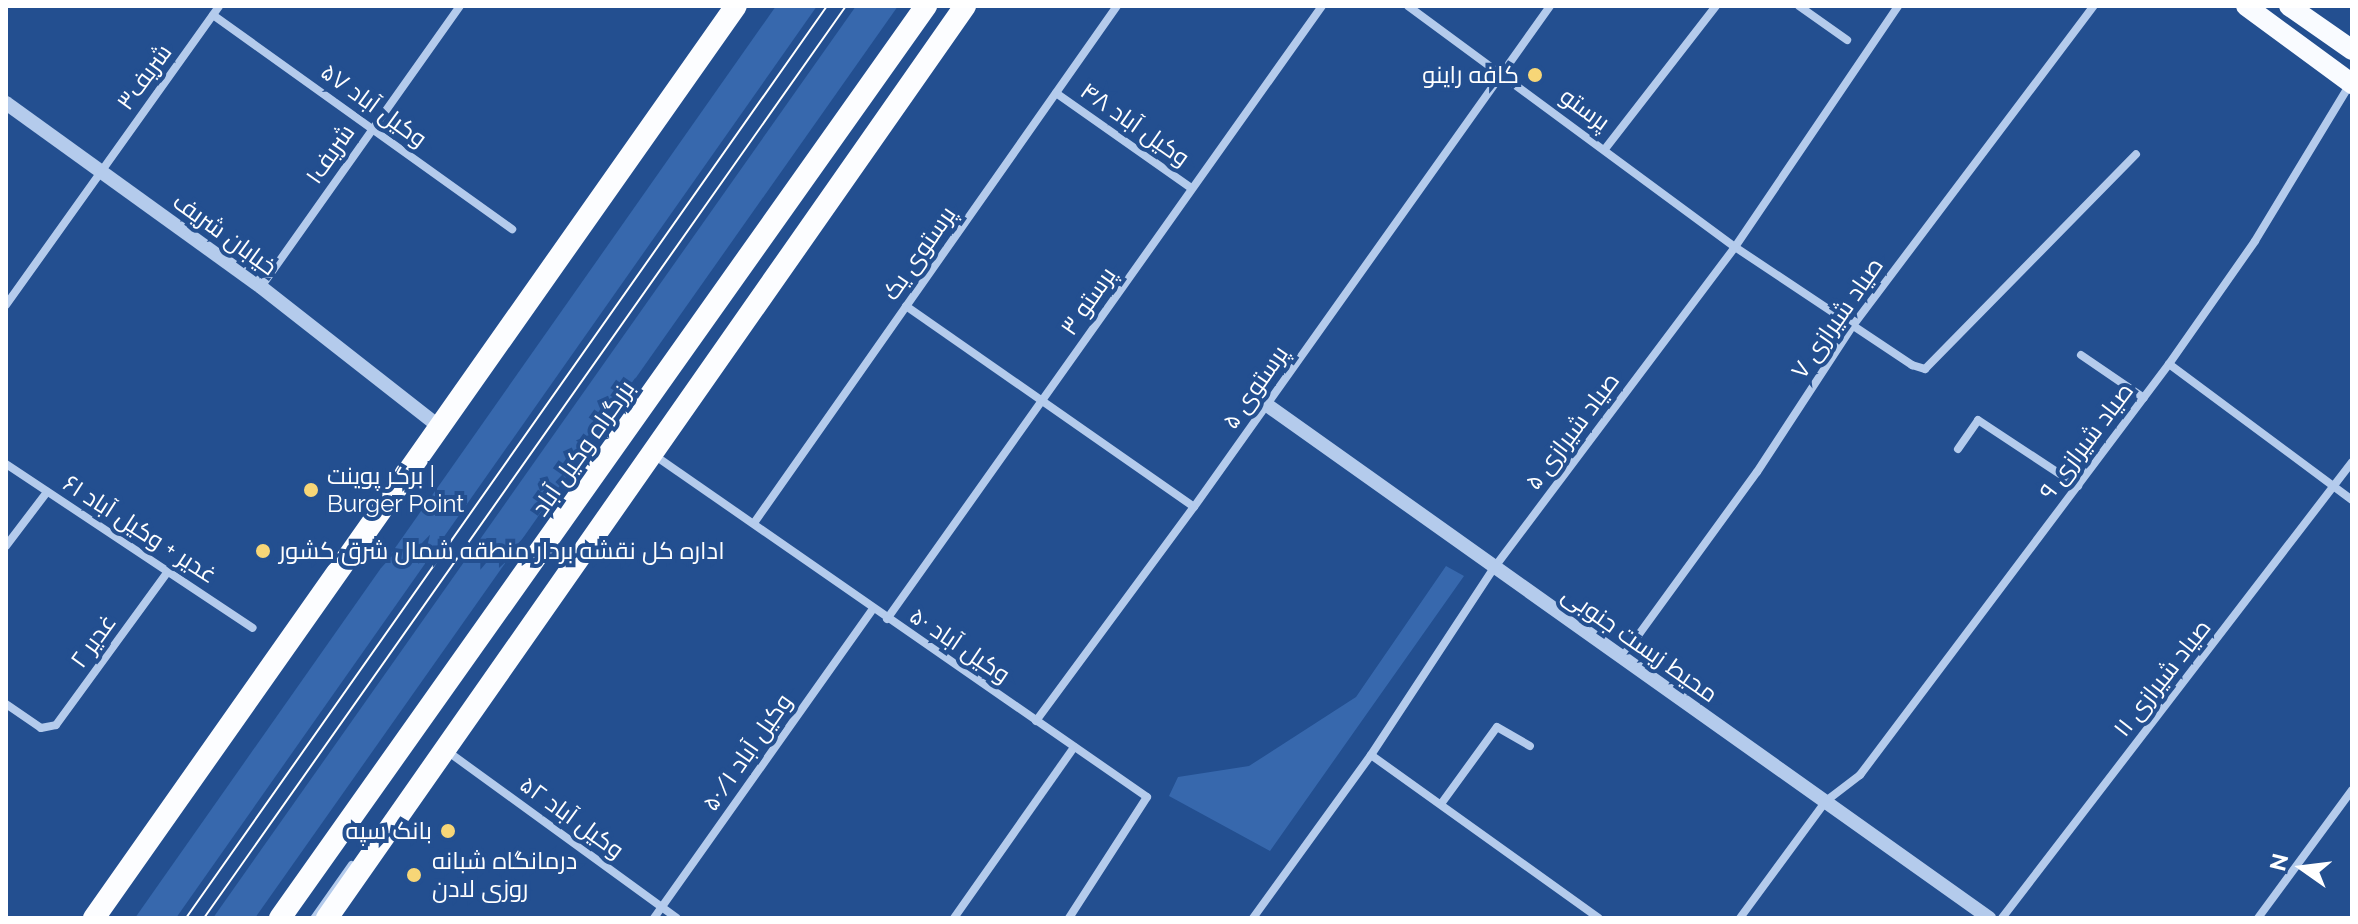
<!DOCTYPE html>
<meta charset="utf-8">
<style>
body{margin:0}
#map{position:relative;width:2358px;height:924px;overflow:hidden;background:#234f90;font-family:Raleway,Cairo,sans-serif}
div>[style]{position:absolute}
.green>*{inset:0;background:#3768ad}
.pedestrian>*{height:7px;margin:-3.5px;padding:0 3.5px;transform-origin:3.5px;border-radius:3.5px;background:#b4cbec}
.minor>*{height:8px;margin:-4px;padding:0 4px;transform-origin:4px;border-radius:4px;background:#b4cbec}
.tertiary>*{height:14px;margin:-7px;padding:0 7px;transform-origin:7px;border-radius:7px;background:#b4cbec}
.primary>*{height:20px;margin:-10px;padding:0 10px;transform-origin:10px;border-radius:10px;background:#f9fbff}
.trunk>*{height:22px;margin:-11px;padding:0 11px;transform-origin:11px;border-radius:11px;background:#fcfdff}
.tram>*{height:2px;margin:-1px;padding:0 1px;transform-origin:1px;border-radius:1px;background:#fff}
.dots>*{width:22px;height:22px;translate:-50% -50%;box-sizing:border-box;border:4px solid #234f90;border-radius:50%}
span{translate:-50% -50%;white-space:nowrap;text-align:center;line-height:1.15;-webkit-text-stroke:8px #234f90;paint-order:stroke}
.poi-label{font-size:24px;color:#fff}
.right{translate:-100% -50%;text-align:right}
.left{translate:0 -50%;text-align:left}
.street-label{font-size:24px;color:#fff}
.frame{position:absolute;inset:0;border:8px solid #fff;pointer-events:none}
.north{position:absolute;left:2262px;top:828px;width:80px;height:80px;-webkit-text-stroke:6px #234f90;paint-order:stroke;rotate:284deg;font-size:22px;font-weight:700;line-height:32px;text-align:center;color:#fff}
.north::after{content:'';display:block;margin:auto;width:28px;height:36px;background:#fff;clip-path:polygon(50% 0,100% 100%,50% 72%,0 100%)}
</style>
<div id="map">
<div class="green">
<div style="clip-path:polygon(776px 6px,817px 6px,176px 918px,135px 918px)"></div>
<div style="clip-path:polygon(856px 6px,898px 6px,255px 918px,213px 918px)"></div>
<div style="clip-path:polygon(1446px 566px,1464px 576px,1270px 851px,1169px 796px,1178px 777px,1249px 766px,1356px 697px)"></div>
</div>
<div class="pedestrian">
<div style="left:313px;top:918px;width:66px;rotate:-54.9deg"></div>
</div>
<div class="minor">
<div style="left:1408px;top:6px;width:406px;rotate:36.4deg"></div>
<div style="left:1735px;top:247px;width:213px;rotate:33.7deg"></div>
<div style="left:1912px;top:365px;width:14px;rotate:17deg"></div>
<div style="left:1925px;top:369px;width:301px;rotate:-45.5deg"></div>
<div style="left:1799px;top:6px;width:59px;rotate:35.3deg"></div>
<div style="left:213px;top:15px;width:368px;rotate:35.6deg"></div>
<div style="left:1056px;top:93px;width:165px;rotate:35.1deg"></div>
<div style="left:1605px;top:149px;width:181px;rotate:-52.2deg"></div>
<div style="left:261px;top:287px;width:344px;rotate:-54.7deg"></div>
<div style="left:6px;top:305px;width:367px;rotate:-54.5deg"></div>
<div style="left:906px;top:306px;width:351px;rotate:34.9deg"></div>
<div style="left:2081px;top:355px;width:76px;rotate:34.3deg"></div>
<div style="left:2169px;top:364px;width:228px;rotate:36.6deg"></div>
<div style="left:1958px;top:449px;width:35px;rotate:-55deg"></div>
<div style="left:1978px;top:420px;width:120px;rotate:33.4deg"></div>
<div style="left:654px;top:455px;width:600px;rotate:34.75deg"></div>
<div style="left:1147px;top:797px;width:144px;rotate:122.8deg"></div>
<div style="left:6px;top:464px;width:296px;rotate:33.6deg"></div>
<div style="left:754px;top:523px;width:632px;rotate:-54.93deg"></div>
<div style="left:6px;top:546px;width:68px;rotate:-52.8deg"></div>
<div style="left:887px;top:619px;width:752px;rotate:-54.64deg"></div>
<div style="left:1621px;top:659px;width:231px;rotate:-54deg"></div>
<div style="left:1757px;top:472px;width:177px;rotate:-56.8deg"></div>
<div style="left:1854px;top:324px;width:398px;rotate:-53deg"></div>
<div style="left:6px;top:704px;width:42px;rotate:34.4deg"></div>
<div style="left:41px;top:728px;width:15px;rotate:-11deg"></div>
<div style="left:56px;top:725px;width:187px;rotate:-53.9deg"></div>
<div style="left:1036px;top:721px;width:266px;rotate:-53.6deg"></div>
<div style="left:1194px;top:507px;width:615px;rotate:-54.6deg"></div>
<div style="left:447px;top:751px;width:284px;rotate:36deg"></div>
<div style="left:1371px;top:755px;width:280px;rotate:35.6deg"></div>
<div style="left:1441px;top:804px;width:95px;rotate:-54deg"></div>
<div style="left:1497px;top:727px;width:38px;rotate:30deg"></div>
<div style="left:654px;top:918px;width:377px;rotate:-54.7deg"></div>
<div style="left:954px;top:918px;width:209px;rotate:-54.9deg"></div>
<div style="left:1253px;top:918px;width:201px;rotate:-54.1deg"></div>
<div style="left:1371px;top:755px;width:224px;rotate:-56.7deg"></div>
<div style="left:1494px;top:568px;width:401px;rotate:-53.1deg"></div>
<div style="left:1735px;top:247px;width:291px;rotate:-55.9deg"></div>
<div style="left:1740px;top:918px;width:145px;rotate:-53.7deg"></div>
<div style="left:1826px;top:801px;width:43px;rotate:-37.4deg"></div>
<div style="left:1860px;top:775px;width:514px;rotate:-53.06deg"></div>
<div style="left:2169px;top:364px;width:150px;rotate:-55deg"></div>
<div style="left:2255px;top:241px;width:184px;rotate:-58.8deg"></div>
<div style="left:2002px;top:918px;width:575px;rotate:-52.49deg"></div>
<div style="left:2258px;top:918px;width:159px;rotate:-53.7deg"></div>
</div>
<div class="tertiary">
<div style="left:6px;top:103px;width:314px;rotate:35.8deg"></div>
<div style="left:261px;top:287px;width:229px;rotate:38.1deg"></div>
<div style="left:1267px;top:405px;width:886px;rotate:35.39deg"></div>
</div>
<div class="primary">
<div style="left:2246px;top:6px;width:132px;rotate:36.3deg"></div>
<div style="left:2289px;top:6px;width:77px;rotate:34.9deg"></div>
</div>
<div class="trunk">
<div style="left:94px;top:918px;width:1115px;rotate:-54.86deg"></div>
<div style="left:280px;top:918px;width:1118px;rotate:-54.69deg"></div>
<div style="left:327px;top:918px;width:1113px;rotate:-55.02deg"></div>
</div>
<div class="tram">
<div style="left:186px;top:918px;width:1115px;rotate:-54.9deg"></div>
<div style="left:204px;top:918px;width:1115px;rotate:-54.86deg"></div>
</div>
<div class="dots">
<div style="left:1535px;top:75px;background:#f7d677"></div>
<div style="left:311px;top:490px;background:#f7d677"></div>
<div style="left:263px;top:551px;background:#f7d677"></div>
<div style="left:448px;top:831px;background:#f7d677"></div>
<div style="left:414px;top:875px;background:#f7d677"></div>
</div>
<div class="poi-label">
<span class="right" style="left:1519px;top:75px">کافه راینو</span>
<span class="left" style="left:327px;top:490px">برگر پوینت |<br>Burger Point</span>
<span class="left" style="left:279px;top:551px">اداره کل نقشه بردار منطقه شمال شرق کشور</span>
<span class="right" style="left:432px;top:831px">بانک سپه</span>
<span class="left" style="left:432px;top:875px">درمانگاه شبانه<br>روزی لادن</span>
</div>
<div class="street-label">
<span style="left:144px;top:77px;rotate:-54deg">شریف٣</span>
<span style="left:374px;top:105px;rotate:36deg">۵۷ وکیل آباد</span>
<span style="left:1585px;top:109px;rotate:36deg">پرستو</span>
<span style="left:1135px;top:124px;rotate:35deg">۴۸ وکیل آباد</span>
<span style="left:330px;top:154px;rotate:-55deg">شریف١</span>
<span style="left:225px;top:234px;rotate:36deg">خیابان شریف</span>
<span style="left:919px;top:253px;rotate:-55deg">پرستوی یک</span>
<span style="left:1088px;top:301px;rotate:-55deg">پرستو ۳</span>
<span style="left:1837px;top:318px;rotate:-55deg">صیاد شیرازی ۷</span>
<span style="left:1255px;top:387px;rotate:-55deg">پرستوی ۵</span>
<span style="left:1572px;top:431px;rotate:-53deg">صیاد شیرازی ۵</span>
<span style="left:2086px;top:441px;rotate:-53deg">صیاد شیرازی ۹</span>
<span style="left:583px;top:448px;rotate:-55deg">بزرگراه وکیل آباد</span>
<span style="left:140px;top:529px;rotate:33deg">غدیر + وکیل آباد ۶۱</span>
<span style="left:93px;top:641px;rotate:-54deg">غدیر ۲</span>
<span style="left:1640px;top:644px;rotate:35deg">محیط زیست جنوبی</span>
<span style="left:960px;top:645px;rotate:34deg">۵۰ وکیل آباد</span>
<span style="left:2162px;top:678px;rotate:-52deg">صیاد شیرازی ۱۱</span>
<span style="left:747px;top:752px;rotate:-55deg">وکیل آباد ۵۰/۱</span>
<span style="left:572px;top:817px;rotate:36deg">۵۲ وکیل آباد</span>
</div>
<div class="frame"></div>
<div class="north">N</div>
</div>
